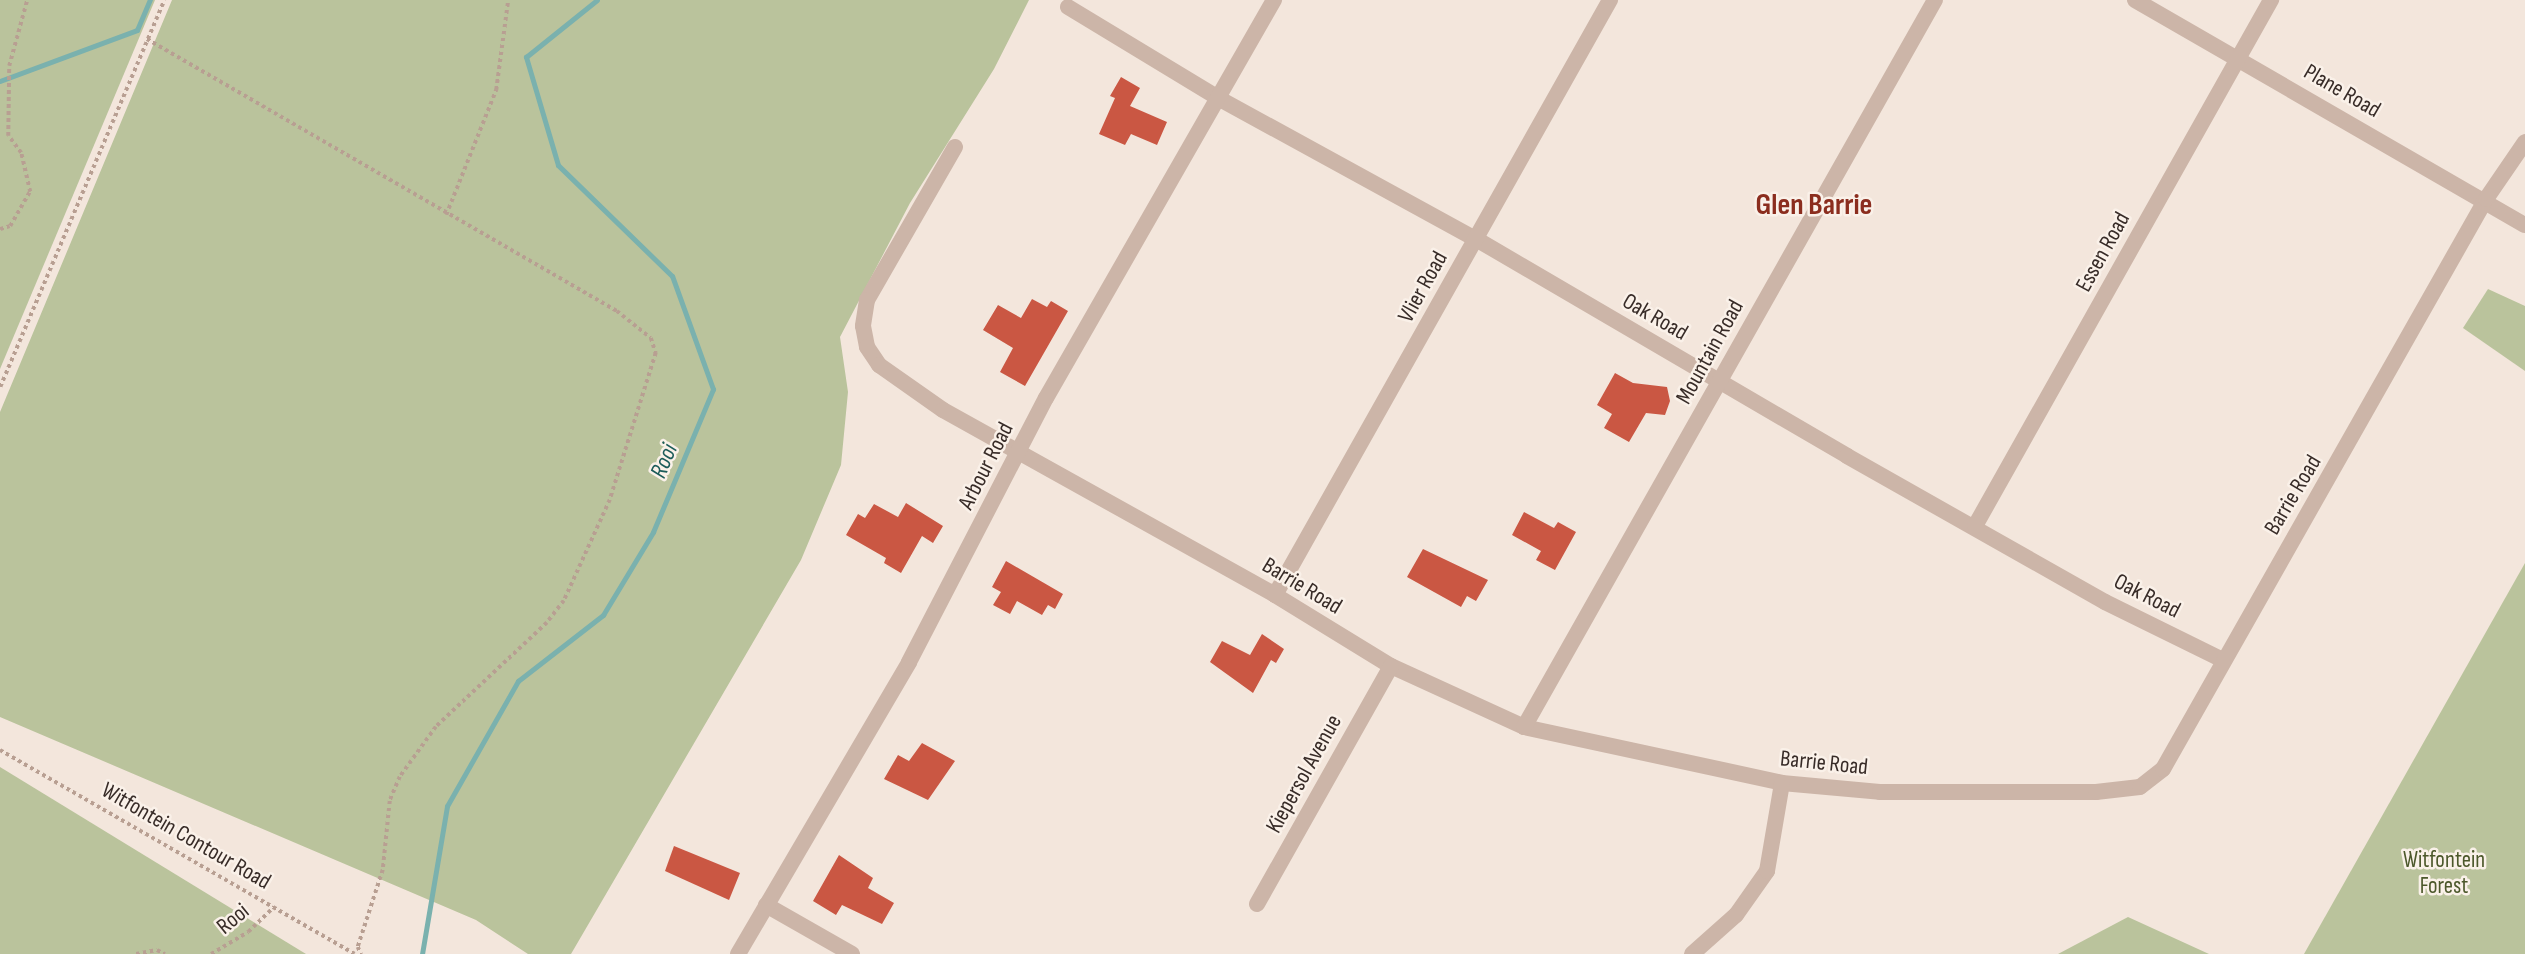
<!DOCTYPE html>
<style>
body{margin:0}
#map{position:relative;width:2525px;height:954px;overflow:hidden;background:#f3e6dc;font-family:"Sofia Sans Condensed",sans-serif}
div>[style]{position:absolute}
.green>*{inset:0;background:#bac39c}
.stream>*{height:5px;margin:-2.5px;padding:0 2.5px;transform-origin:2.5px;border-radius:2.5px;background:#7ab1ae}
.building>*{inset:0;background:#ca5743}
.path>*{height:3.5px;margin-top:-1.75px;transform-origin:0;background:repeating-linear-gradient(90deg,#b89f92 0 3.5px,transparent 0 7px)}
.street>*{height:16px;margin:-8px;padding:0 8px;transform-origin:8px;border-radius:8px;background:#ccb5a8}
span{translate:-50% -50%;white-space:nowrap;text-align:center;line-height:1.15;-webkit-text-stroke:5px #faf1e9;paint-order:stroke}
.street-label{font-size:23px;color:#382c28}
.park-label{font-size:23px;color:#4c582b}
.water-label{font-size:24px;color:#1c5c5a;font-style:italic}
.district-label{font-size:30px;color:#8b2d1e;font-weight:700}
</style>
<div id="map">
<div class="green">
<div style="clip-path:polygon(0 0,155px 0,0 369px)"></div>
<div style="clip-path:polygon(172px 0,1029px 0,994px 69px,910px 203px,840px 337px,848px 392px,841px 465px,801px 560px,571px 954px,528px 954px,476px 920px,0 717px,0 412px)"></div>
<div style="clip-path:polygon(2488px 289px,2525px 306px,2525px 371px,2463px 328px)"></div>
<div style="clip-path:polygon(2525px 563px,2525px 954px,2304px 954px)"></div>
<div style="clip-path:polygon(0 767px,306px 954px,0 954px)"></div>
<div style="clip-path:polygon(2128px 917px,2209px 954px,2058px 954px)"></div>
</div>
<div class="stream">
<div style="left:0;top:81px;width:146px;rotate:-20.4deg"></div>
<div style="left:137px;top:30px;width:33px;rotate:-67deg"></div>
<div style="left:422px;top:954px;width:150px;rotate:-80.4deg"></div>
<div style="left:447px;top:806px;width:144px;rotate:-60.4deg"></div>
<div style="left:518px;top:681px;width:108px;rotate:-37.8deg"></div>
<div style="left:603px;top:615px;width:97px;rotate:-58.9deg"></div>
<div style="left:653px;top:532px;width:155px;rotate:-67.2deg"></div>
<div style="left:713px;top:389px;width:120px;rotate:-109.9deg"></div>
<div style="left:672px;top:276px;width:159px;rotate:-135.8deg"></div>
<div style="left:558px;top:165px;width:113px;rotate:-106.5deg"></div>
<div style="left:526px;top:57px;width:91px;rotate:-38.8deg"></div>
</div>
<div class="building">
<div style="clip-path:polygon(1121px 77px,1140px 88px,1130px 106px,1167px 122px,1157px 145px,1131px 134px,1125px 145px,1099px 134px,1115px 98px,1110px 96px)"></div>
<div style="clip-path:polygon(1032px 299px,1047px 307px,1051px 301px,1068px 311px,1025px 386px,1000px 372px,1013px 348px,983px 330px,998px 305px,1021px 318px)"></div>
<div style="clip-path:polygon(1615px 373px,1633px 383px,1667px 387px,1670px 401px,1665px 415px,1646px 413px,1629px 442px,1604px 428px,1612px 414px,1597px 405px)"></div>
<div style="clip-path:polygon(906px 503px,943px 526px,933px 543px,922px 536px,901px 573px,884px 563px,886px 558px,846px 535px,858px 514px,865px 518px,874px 504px,898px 517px)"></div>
<div style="clip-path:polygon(1524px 512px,1554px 528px,1558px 522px,1576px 532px,1555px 570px,1536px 560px,1541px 551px,1512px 535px)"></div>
<div style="clip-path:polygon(1423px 549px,1488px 580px,1476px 601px,1467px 596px,1461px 607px,1407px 577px)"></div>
<div style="clip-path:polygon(1006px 561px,1063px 594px,1055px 609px,1048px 605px,1042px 615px,1017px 601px,1010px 614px,993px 605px,1001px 592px,992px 587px)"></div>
<div style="clip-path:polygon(1262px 634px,1284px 649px,1276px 663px,1271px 660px,1253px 693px,1210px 662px,1222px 641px,1250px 655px)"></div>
<div style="clip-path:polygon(922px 743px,955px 761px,928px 800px,884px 779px,898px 755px,909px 761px)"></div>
<div style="clip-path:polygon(674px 846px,740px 873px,729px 900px,665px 871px)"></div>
<div style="clip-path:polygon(839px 855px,873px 878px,868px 888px,894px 903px,882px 924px,842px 905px,836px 915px,813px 901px)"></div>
</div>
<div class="path">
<div style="left:147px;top:39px;width:543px;rotate:30.06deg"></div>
<div style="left:617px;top:311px;width:43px;rotate:38.5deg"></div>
<div style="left:651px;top:338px;width:16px;rotate:72deg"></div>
<div style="left:656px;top:353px;width:154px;rotate:107.4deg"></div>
<div style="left:610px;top:500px;width:111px;rotate:114.5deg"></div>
<div style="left:564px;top:601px;width:28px;rotate:128deg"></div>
<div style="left:547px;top:623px;width:152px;rotate:136.9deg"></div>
<div style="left:436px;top:727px;width:62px;rotate:125.8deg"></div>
<div style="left:400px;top:777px;width:26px;rotate:113deg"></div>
<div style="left:390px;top:801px;width:69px;rotate:95.8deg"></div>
<div style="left:383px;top:870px;width:81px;rotate:108deg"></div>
<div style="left:358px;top:947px;width:8px;rotate:67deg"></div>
<div style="left:446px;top:215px;width:135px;rotate:-68.2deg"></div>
<div style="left:496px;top:90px;width:91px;rotate:-82.4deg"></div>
<div style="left:0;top:229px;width:10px;rotate:-17deg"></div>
<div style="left:10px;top:226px;width:39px;rotate:-60deg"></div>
<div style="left:30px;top:192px;width:40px;rotate:-103deg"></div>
<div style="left:21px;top:153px;width:21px;rotate:-127deg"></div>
<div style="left:8px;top:136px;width:70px;rotate:-89.2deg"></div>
<div style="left:9px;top:66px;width:68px;rotate:-74.7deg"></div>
<div style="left:0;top:387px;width:420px;rotate:-67deg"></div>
<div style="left:0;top:750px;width:409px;rotate:29.9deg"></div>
<div style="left:136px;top:954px;width:21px;rotate:-11deg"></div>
<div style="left:157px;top:950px;width:9px;rotate:27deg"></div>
<div style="left:211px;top:954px;width:43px;rotate:-30.7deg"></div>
<div style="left:248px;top:932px;width:36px;rotate:-44deg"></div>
</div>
<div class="street">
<div style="left:2135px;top:0;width:450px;rotate:30deg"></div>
<div style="left:1068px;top:7px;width:175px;rotate:31.2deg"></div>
<div style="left:1218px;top:98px;width:294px;rotate:28.7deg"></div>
<div style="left:1476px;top:239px;width:430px;rotate:30.3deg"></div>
<div style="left:1847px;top:456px;width:296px;rotate:29.5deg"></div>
<div style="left:2105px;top:602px;width:131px;rotate:26.2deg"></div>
<div style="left:955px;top:147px;width:177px;rotate:119.9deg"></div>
<div style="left:867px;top:300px;width:26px;rotate:99deg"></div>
<div style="left:863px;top:326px;width:21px;rotate:79deg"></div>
<div style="left:867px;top:347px;width:22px;rotate:56deg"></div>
<div style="left:879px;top:365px;width:78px;rotate:35.1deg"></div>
<div style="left:943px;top:410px;width:380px;rotate:29.1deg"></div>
<div style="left:1275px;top:595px;width:136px;rotate:31.5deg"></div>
<div style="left:1391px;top:666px;width:146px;rotate:24.6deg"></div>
<div style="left:1524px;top:727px;width:264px;rotate:12.2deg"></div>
<div style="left:1782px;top:783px;width:98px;rotate:5.2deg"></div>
<div style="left:1880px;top:792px;width:216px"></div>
<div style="left:2096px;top:792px;width:44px;rotate:-6.5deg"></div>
<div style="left:2140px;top:787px;width:29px;rotate:-38deg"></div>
<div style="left:2163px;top:769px;width:655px;rotate:-60.46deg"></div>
<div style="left:2486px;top:199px;width:69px;rotate:-55.6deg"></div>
<div style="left:1975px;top:526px;width:604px;rotate:-60.63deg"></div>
<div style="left:1275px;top:595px;width:683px;rotate:-60.62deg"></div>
<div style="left:1524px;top:727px;width:835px;rotate:-60.52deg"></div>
<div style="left:1257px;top:904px;width:273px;rotate:-60.6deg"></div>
<div style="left:766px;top:905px;width:99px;rotate:29.7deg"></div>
<div style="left:738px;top:954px;width:338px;rotate:-59.6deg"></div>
<div style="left:909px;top:662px;width:297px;rotate:-62.6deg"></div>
<div style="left:1046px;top:398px;width:459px;rotate:-60.2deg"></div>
<div style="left:1692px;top:954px;width:59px;rotate:-41.6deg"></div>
<div style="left:1736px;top:915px;width:54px;rotate:-54.8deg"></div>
<div style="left:1767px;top:871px;width:89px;rotate:-80.3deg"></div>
</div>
<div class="street-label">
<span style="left:2342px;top:91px;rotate:30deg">Plane Road</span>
<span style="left:2103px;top:252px;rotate:-61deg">Essen Road</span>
<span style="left:1423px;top:287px;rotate:-61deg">Vlier Road</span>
<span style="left:1655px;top:317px;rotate:30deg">Oak Road</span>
<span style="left:1710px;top:352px;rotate:-61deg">Mountain Road</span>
<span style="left:986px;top:466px;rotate:-63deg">Arbour Road</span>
<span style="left:2293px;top:495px;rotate:-59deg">Barrie Road</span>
<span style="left:1302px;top:586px;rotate:31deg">Barrie Road</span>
<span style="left:2147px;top:596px;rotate:27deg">Oak Road</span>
<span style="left:1824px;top:763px;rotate:6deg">Barrie Road</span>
<span style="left:1304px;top:774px;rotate:-61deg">Kiepersol Avenue</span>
<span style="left:186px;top:836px;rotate:30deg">Witfontein Contour Road</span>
<span style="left:233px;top:919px;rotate:-39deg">Rooi</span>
</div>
<div class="park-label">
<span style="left:2444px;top:873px">Witfontein<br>Forest</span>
</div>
<div class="water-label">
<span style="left:664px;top:461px;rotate:-67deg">Rooi</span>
</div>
<div class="district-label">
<span style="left:1814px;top:205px">Glen Barrie</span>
</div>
</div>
